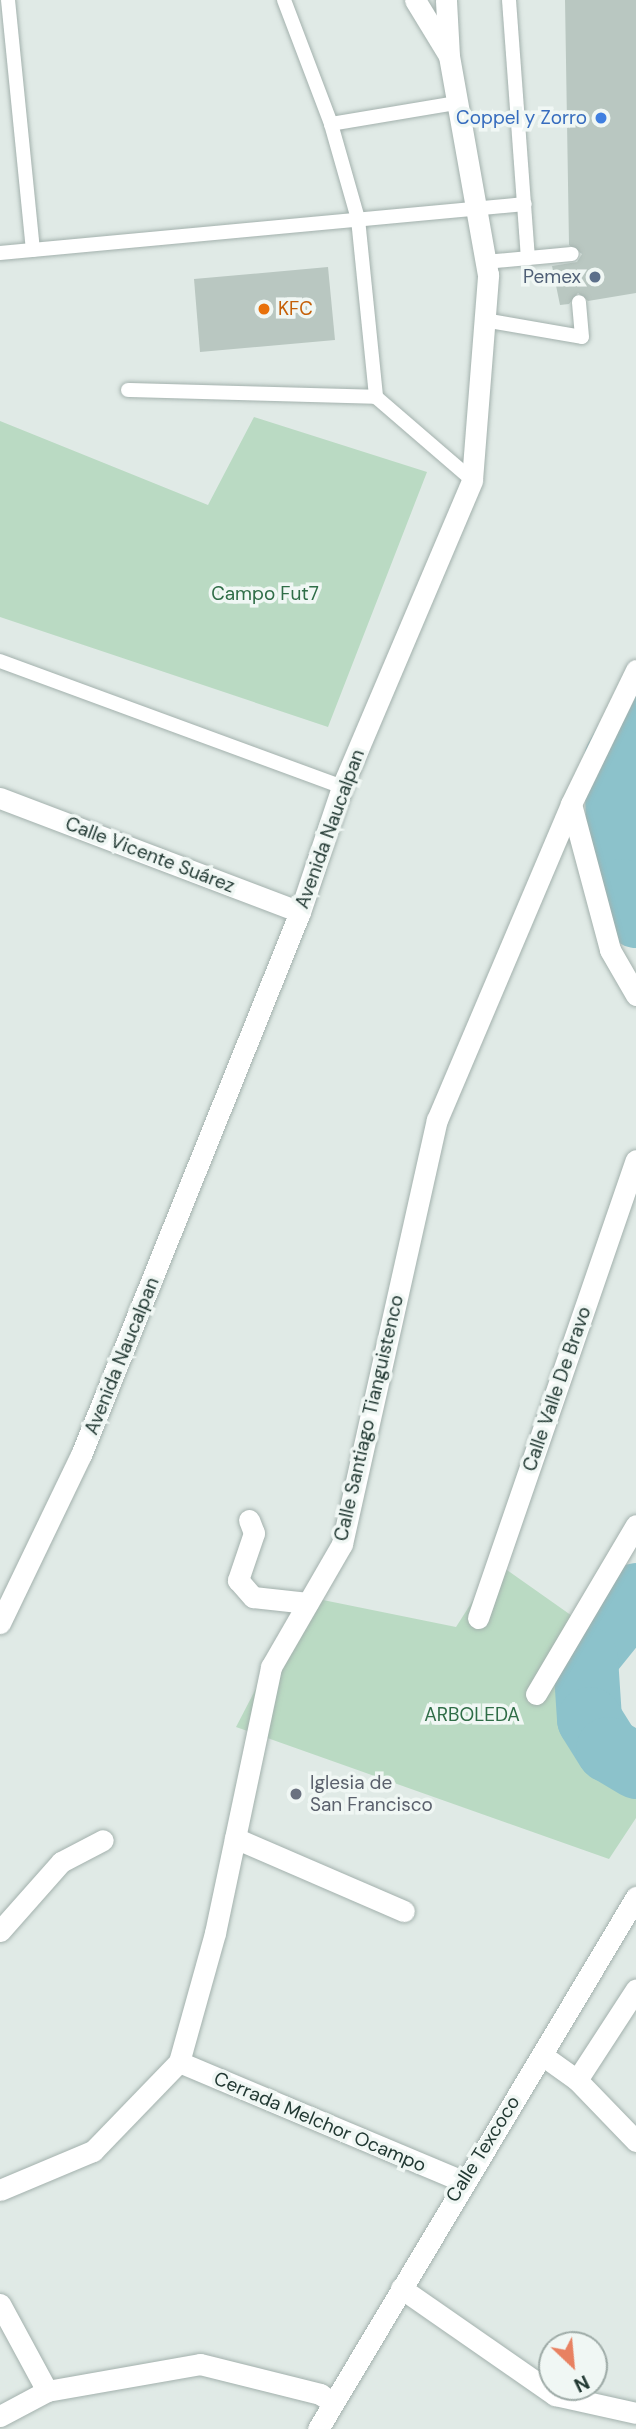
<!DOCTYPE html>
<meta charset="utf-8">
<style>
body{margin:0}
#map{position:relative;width:636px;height:2429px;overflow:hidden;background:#e0eae6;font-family:"DM Sans",sans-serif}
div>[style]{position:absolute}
.green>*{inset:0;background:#badac3}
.river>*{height:65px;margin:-32.5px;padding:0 32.5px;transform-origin:32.5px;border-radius:32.5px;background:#8cc2cb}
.building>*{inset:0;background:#b9c7c1}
.roads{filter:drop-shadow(0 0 2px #a3b1ad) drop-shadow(0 0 2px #a3b1ad)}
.service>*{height:14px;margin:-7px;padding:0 7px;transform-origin:7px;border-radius:7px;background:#fff}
.pedestrian>*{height:21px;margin:-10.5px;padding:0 10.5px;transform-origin:10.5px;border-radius:10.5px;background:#fff}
.minor>*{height:21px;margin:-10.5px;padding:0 10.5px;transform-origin:10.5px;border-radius:10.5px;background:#fff}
.secondary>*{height:21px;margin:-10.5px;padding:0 10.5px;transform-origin:10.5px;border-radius:10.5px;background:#fff}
.dots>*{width:19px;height:19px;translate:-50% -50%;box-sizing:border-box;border:4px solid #f0f7f4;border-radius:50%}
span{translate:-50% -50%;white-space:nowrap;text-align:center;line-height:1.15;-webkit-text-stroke:7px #f0f7f4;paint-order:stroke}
.shop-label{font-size:19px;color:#366cbe}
.right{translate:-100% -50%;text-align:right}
.service-label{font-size:19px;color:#4e5e75}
.food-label{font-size:19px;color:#c56008}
.left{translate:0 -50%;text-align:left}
.park-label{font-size:19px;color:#2f6d47}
.street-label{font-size:19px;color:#223933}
.worship-label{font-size:19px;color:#5b616d}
.north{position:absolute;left:538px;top:2331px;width:70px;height:70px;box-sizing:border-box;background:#f0f7f4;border:2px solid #9eaba7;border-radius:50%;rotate:154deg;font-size:19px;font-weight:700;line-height:28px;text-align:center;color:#223933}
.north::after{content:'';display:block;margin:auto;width:24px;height:32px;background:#e88161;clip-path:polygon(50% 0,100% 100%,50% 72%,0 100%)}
</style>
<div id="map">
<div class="green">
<div style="clip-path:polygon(254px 417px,427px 472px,328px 727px,0 617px,0 421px,208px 505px)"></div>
<div style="clip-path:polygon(497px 1563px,575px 1618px,552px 1654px,565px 1709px,597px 1766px,636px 1788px,636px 1818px,609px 1859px,236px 1727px,274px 1654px,318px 1599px,456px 1627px)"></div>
</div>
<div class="river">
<div style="left:636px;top:723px;width:41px;rotate:119.1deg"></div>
<div style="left:616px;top:759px;width:132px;rotate:88.3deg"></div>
<div style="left:620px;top:891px;width:29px;rotate:56deg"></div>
<div style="left:636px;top:1595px;width:81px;rotate:129deg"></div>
<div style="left:585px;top:1658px;width:61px;rotate:86.2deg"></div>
<div style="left:589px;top:1719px;width:36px;rotate:58deg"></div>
<div style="left:608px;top:1749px;width:33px;rotate:31deg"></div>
</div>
<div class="building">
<div style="clip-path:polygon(565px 0,636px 0,636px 293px,588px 301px,578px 293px,569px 304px,560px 305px,552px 266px,577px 262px,582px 254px,569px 245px)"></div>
<div style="clip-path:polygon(328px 267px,335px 340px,200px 352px,194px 279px)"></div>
</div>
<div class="roads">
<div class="service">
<div style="left:8px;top:0;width:251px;rotate:84.3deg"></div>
<div style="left:284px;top:0;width:133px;rotate:69.2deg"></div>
<div style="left:331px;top:124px;width:99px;rotate:74.1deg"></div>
<div style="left:358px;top:219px;width:179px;rotate:84.2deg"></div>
<div style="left:509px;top:0;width:259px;rotate:85.8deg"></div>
<div style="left:331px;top:124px;width:128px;rotate:-9.5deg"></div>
<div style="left:0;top:253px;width:527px;rotate:-5.33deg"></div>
<div style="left:485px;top:262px;width:87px;rotate:-5.3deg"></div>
<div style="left:484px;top:320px;width:99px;rotate:9.8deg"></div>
<div style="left:582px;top:337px;width:35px;rotate:-95deg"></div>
<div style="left:128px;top:390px;width:248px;rotate:1.6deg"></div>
<div style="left:376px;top:397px;width:127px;rotate:40.8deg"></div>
<div style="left:0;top:661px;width:364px;rotate:20.2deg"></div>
</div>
<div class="pedestrian">
<div style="left:249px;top:1520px;width:14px;rotate:69deg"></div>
<div style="left:254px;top:1533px;width:50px;rotate:108.8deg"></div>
<div style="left:238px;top:1580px;width:23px;rotate:49deg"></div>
<div style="left:253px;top:1597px;width:55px;rotate:6.2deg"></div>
<div style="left:235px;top:1838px;width:184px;rotate:23.4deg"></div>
<div style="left:0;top:1931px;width:92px;rotate:-48.5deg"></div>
<div style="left:61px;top:1862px;width:47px;rotate:-27.6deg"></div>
</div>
<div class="minor">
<div style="left:0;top:798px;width:321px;rotate:20.8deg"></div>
<div style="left:571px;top:804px;width:151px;rotate:75deg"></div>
<div style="left:610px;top:950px;width:52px;rotate:60deg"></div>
<div style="left:478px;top:1618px;width:484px;rotate:-71deg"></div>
<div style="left:536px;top:1694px;width:196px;rotate:-59.4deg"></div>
<div style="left:542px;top:2055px;width:43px;rotate:35.5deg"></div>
<div style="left:577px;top:2080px;width:85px;rotate:46deg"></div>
<div style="left:179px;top:2062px;width:307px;rotate:22.8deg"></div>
<div style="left:577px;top:2080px;width:108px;rotate:-57deg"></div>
<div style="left:0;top:2190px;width:101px;rotate:-22.8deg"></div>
<div style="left:93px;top:2151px;width:124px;rotate:-46deg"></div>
<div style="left:179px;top:2062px;width:134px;rotate:-74.4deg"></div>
<div style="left:215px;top:1933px;width:272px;rotate:-78.1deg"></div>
<div style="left:271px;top:1667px;width:142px;rotate:-60deg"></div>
<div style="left:342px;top:1544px;width:435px;rotate:-77.4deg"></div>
<div style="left:437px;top:1120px;width:343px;rotate:-67deg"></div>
<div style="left:571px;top:804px;width:149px;rotate:-64.1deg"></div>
<div style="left:401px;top:2288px;width:188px;rotate:34.8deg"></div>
<div style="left:555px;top:2395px;width:83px;rotate:12.5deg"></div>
<div style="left:0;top:2304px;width:99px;rotate:61.6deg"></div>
<div style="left:0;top:2416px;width:53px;rotate:-28deg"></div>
<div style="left:47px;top:2391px;width:155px;rotate:-10deg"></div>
<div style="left:200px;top:2364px;width:124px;rotate:14deg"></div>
<div style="left:320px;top:2394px;width:14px;rotate:34deg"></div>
<div style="left:318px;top:2429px;width:620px;rotate:-59.13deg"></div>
</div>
<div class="secondary">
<div style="left:415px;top:0;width:63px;rotate:58.6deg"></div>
<div style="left:0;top:1623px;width:187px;rotate:-64.3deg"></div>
<div style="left:81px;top:1455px;width:585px;rotate:-68.04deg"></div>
<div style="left:300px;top:912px;width:132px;rotate:-71.4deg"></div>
<div style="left:342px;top:787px;width:333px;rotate:-67deg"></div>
<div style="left:472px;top:480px;width:206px;rotate:-85.5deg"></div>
<div style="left:488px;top:275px;width:222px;rotate:-100.1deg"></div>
<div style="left:449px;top:56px;width:56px;rotate:-93.1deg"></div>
</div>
</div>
<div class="dots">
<div style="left:601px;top:118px;background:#3f7fe0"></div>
<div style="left:595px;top:277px;background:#5c6f8a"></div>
<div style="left:264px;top:309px;background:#e8710a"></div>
<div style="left:296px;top:1794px;background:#6b7280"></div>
</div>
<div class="shop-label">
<span class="right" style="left:587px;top:118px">Coppel y Zorro</span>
</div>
<div class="service-label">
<span class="right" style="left:581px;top:277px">Pemex</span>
</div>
<div class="food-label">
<span class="left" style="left:278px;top:309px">KFC</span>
</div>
<div class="park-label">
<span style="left:265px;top:594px">Campo Fut7</span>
<span style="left:472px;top:1715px">ARBOLEDA</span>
</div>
<div class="street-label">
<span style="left:330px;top:829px;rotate:-70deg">Avenida Naucalpan</span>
<span style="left:150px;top:855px;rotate:21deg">Calle Vicente Suárez</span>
<span style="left:122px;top:1356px;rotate:-68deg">Avenida Naucalpan</span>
<span style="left:557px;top:1389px;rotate:-71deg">Calle Valle De Bravo</span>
<span style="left:369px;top:1418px;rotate:-77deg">Calle Santiago Tianguistenco</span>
<span style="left:320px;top:2122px;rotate:23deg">Cerrada Melchor Ocampo</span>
<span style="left:483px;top:2149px;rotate:-58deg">Calle Texcoco</span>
</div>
<div class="worship-label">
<span class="left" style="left:310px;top:1794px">Iglesia de<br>San Francisco</span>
</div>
<div class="north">N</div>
</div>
